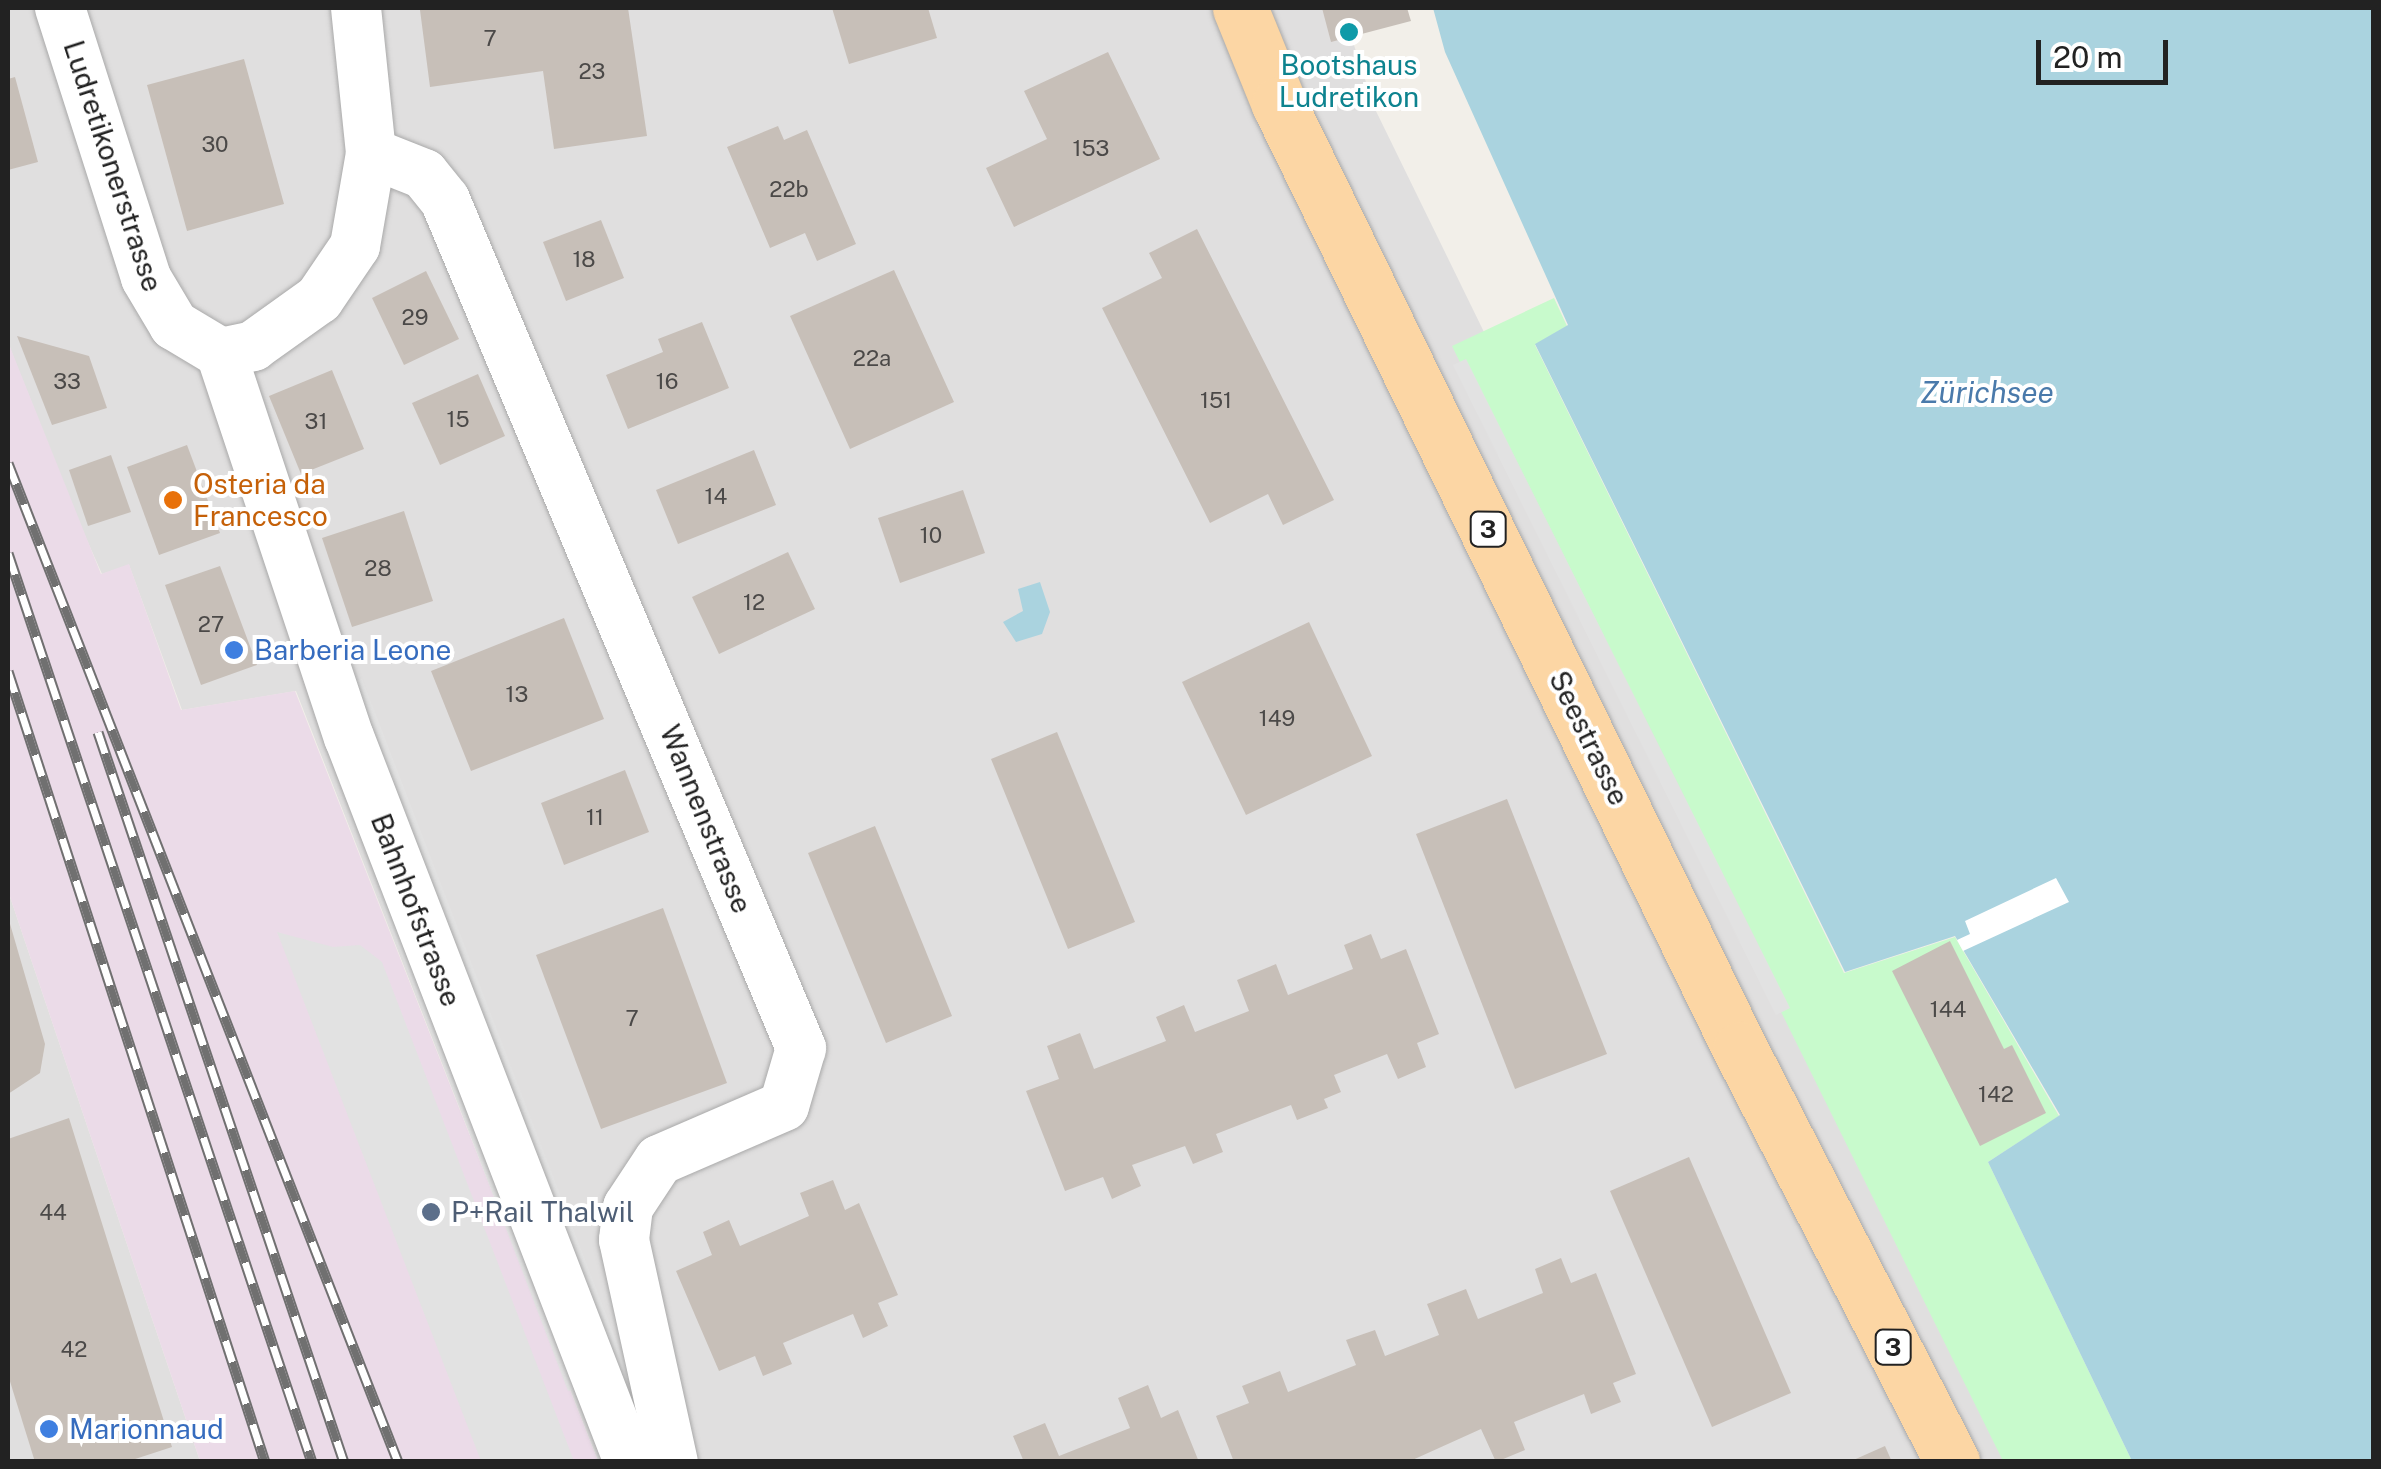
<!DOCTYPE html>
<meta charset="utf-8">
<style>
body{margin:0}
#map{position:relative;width:2381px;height:1469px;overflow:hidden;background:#f2efe9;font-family:"Public Sans",sans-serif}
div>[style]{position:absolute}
.residential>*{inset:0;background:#e0dfdf}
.industrial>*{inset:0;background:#ebdbe8}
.park>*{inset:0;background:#c8facc}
.parking>*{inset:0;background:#e2e2e2}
.water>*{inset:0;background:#aad3df}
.pier>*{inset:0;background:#fff}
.building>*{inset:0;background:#c7bfb8}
.roads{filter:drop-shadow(0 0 2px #a9a9a9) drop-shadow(0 0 2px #a9a9a9)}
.minor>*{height:50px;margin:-25px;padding:0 25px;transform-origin:25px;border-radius:25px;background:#fff}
.major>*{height:55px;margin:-27.5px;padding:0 27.5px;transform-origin:27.5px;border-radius:27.5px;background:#fcd6a4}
.rail>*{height:11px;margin-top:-5.5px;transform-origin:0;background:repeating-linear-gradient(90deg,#fff 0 22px,#707070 0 44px);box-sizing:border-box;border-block:2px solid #707070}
.dots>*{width:28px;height:28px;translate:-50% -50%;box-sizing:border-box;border:5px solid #fff;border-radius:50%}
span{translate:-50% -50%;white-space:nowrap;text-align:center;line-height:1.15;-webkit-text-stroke:8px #fff;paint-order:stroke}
.number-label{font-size:22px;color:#4b4948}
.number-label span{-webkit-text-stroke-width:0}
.shield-label span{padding:2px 8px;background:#fff;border:2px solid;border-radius:8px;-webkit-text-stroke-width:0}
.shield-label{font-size:25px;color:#222;font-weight:700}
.culture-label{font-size:28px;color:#0d838f}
.street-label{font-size:28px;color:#222}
.food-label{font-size:28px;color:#c56008}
.left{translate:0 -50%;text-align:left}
.shop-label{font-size:28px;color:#366cbe}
.service-label{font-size:28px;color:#4e5e75}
.water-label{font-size:30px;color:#4a7aab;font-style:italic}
.frame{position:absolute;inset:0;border:10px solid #222;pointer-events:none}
.scale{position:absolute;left:2036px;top:40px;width:132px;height:45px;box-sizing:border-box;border:5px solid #222;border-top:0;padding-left:12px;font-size:30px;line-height:35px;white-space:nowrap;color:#222;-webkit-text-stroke:8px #fff;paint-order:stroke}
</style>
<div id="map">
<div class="residential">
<div style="clip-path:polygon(8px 8px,1342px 8px,1374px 107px,2036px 1461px,598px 1461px,296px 691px,182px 710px,129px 565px,102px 574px,49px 455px,8px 342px)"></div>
<div style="clip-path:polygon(8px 891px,200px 1461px,8px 1461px)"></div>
</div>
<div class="industrial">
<div style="clip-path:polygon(8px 342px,101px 574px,129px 564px,181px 710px,295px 691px,598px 1461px,200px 1461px,8px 891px)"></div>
</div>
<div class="park">
<div style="clip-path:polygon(1554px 298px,1567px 326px,1535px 345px,1844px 973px,1955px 937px,2059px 1116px,1988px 1162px,2132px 1461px,2003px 1461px,1452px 346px)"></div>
</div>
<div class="parking">
<div style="clip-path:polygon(1466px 359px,1790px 1008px,1776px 1015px,1453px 365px)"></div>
<div style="clip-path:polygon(362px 679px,636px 1392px,624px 1397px,348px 684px)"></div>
<div style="clip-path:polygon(388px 886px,581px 1387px,568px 1391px,377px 891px)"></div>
<div style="clip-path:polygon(277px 932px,333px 947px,360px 945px,382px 962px,574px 1461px,481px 1461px)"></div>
</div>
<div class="water">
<div style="clip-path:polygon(1433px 8px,2373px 8px,2373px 1461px,2132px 1461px,1988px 1162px,2060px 1115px,1955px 936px,1845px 972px,1535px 344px,1568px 325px,1445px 52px)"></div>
<div style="clip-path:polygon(1040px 582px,1050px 612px,1042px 634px,1016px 642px,1003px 622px,1023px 611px,1018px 589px)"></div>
</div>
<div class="pier">
<div style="clip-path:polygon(2056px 878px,2069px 902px,1963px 951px,1957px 940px,1970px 934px,1965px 921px)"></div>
</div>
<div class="building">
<div style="clip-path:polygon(440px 8px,628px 8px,647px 136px,554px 149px,543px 71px,430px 87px,420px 10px)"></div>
<div style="clip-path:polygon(832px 8px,928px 8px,937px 38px,849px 64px)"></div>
<div style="clip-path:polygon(1322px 8px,1407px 8px,1411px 21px,1331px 42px)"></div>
<div style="clip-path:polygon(1108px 52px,1160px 159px,1014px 227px,986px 168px,1047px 139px,1024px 91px)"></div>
<div style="clip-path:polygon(244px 59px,284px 204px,187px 231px,147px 85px)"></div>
<div style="clip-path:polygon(15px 77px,38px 162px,8px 170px,8px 79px)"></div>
<div style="clip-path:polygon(778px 126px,784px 140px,807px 130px,856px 244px,817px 261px,805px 233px,770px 248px,727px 147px)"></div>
<div style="clip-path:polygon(601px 220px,624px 278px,566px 301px,543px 242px)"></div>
<div style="clip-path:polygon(1197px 229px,1334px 500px,1283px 525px,1268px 494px,1210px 523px,1102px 308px,1162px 278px,1149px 253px)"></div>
<div style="clip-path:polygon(894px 270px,954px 402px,850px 449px,790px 316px)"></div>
<div style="clip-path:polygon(426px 271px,459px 339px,404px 365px,372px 298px)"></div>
<div style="clip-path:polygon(702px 322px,729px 388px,628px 429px,606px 375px,663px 352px,658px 339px)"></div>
<div style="clip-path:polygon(17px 336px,89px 356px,107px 408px,52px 425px)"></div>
<div style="clip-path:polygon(332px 370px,364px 449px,301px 474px,269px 396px)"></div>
<div style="clip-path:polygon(478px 374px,505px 436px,440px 465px,412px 403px)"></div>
<div style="clip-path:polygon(187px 445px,220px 533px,159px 555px,127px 467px)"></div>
<div style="clip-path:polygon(754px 450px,776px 505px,678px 544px,656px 490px)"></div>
<div style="clip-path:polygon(111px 455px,131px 512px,88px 526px,69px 470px)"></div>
<div style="clip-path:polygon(963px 490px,985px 553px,900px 583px,878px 518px)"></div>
<div style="clip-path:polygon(404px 511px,433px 601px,352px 627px,322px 538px)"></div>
<div style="clip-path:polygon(788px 552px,815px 609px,719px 654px,692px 597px)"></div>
<div style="clip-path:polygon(220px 566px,257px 665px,201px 685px,165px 585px)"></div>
<div style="clip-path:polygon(564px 618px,604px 719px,471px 771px,431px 671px)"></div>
<div style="clip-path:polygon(1309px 622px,1372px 756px,1246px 815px,1182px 682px)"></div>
<div style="clip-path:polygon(1057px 732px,1135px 922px,1068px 949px,991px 759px)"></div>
<div style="clip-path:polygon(625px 770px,649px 832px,564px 865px,541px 803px)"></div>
<div style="clip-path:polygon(1507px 799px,1607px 1054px,1515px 1089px,1416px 834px)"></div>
<div style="clip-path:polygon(875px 826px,952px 1016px,886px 1043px,808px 853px)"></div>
<div style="clip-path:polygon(663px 908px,727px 1083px,601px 1129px,536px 955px)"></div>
<div style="clip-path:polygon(8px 917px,45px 1044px,40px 1073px,8px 1094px)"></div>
<div style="clip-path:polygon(1371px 934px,1381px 959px,1406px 949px,1439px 1034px,1417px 1043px,1426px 1067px,1398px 1079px,1387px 1054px,1334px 1075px,1341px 1092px,1324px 1099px,1328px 1108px,1297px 1120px,1291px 1105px,1216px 1134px,1223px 1152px,1193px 1164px,1185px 1146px,1132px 1165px,1141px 1186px,1112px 1199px,1103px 1177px,1065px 1191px,1026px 1091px,1059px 1079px,1047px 1046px,1080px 1033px,1094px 1069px,1166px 1041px,1156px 1017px,1184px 1005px,1195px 1032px,1249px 1011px,1237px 980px,1276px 964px,1288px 995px,1353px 969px,1344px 945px)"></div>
<div style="clip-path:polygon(1950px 941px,2004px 1049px,2012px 1045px,2046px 1113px,1980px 1146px,1892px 971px)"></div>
<div style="clip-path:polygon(69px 1118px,172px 1447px,126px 1462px,35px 1462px,8px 1375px,8px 1139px)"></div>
<div style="clip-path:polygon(1689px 1157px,1791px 1393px,1712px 1427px,1610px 1191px)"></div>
<div style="clip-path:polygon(833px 1180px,845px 1210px,859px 1203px,898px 1295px,878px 1303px,888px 1326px,863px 1338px,853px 1314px,783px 1343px,792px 1364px,763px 1376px,755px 1356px,719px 1371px,676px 1271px,712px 1255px,703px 1232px,729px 1220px,740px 1246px,809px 1216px,800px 1193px)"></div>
<div style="clip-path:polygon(1561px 1258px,1571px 1283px,1596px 1273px,1636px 1374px,1613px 1383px,1621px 1402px,1591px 1414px,1584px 1394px,1514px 1422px,1525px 1450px,1496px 1462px,1481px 1429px,1408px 1462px,1234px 1462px,1216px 1416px,1249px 1403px,1242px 1386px,1280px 1371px,1288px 1392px,1356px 1365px,1346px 1340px,1375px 1330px,1385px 1356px,1439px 1335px,1427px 1304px,1466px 1289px,1478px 1319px,1543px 1293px,1535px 1269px)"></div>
<div style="clip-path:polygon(1148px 1385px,1161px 1418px,1178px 1410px,1199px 1462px,1024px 1462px,1013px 1436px,1045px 1423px,1059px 1456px,1130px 1428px,1118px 1398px)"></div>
<div style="clip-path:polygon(1885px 1446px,1892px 1462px,1849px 1462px)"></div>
</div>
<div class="roads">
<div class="minor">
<div style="left:60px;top:8px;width:283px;rotate:72.3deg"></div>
<div style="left:146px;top:278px;width:55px;rotate:59.2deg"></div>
<div style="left:174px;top:325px;width:55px;rotate:30.8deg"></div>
<div style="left:221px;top:353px;width:33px;rotate:-12deg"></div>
<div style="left:253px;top:346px;width:81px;rotate:-35.5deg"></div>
<div style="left:319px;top:299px;width:64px;rotate:-55.8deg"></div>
<div style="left:355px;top:246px;width:94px;rotate:-80.2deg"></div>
<div style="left:371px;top:153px;width:146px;rotate:-95.9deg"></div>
<div style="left:371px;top:153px;width:57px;rotate:21.6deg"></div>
<div style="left:424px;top:174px;width:33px;rotate:51deg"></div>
<div style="left:445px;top:200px;width:920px;rotate:67.23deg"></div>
<div style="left:801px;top:1048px;width:60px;rotate:106.3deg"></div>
<div style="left:784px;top:1106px;width:136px;rotate:156.6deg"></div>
<div style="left:659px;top:1160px;width:56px;rotate:123.4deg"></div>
<div style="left:628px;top:1207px;width:33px;rotate:97deg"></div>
<div style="left:624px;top:1240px;width:227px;rotate:77.6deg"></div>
<div style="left:221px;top:353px;width:405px;rotate:71.6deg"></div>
<div style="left:349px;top:737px;width:777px;rotate:68.88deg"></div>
</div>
<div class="major">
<div style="left:1240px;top:8px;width:104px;rotate:67.9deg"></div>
<div style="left:1279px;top:104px;width:1051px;rotate:64deg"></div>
<div style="left:1740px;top:1049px;width:464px;rotate:62.8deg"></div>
</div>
</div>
<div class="rail">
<div style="left:8px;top:463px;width:1072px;rotate:68.67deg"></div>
<div style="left:8px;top:553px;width:958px;rotate:71.51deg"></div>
<div style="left:8px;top:671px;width:832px;rotate:72deg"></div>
<div style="left:98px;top:732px;width:770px;rotate:71.38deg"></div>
</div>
<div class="dots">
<div style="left:1349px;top:32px;background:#0f9aa8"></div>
<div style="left:173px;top:500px;background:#e8710a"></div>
<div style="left:234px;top:650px;background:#3f7fe0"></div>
<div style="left:431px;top:1212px;background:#5c6f8a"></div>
<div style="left:49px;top:1429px;background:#3f7fe0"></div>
</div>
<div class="number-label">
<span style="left:490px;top:39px">7</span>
<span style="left:592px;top:72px">23</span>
<span style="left:215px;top:145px">30</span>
<span style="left:1091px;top:149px">153</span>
<span style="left:789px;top:190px">22b</span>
<span style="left:584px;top:260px">18</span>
<span style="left:415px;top:318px">29</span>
<span style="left:872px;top:359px">22a</span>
<span style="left:67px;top:382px">33</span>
<span style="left:667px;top:382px">16</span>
<span style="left:1216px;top:401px">151</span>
<span style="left:458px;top:420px">15</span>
<span style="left:316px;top:422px">31</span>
<span style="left:716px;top:497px">14</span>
<span style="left:931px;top:536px">10</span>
<span style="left:378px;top:569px">28</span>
<span style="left:754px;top:603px">12</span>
<span style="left:211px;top:625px">27</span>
<span style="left:517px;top:695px">13</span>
<span style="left:1277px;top:719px">149</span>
<span style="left:595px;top:818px">11</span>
<span style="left:1948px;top:1010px">144</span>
<span style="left:632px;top:1019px">7</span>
<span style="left:1996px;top:1095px">142</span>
<span style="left:53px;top:1213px">44</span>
<span style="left:74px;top:1350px">42</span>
</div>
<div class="shield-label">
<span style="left:1488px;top:529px">3</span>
<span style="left:1893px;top:1347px">3</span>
</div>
<div class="culture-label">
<span style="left:1349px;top:81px">Bootshaus<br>Ludretikon</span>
</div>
<div class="street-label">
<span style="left:113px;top:166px;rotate:72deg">Ludretikonerstrasse</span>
<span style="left:1589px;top:738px;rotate:64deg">Seestrasse</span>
<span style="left:706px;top:819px;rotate:68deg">Wannenstrasse</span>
<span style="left:416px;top:910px;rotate:69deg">Bahnhofstrasse</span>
</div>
<div class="food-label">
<span class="left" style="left:193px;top:500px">Osteria da<br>Francesco</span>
</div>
<div class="shop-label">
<span class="left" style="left:254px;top:650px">Barberia Leone</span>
<span class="left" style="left:69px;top:1429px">Marionnaud</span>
</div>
<div class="service-label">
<span class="left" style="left:451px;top:1212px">P+Rail Thalwil</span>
</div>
<div class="water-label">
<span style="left:1987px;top:392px">Zürichsee</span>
</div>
<div class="frame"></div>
<div class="scale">20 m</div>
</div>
